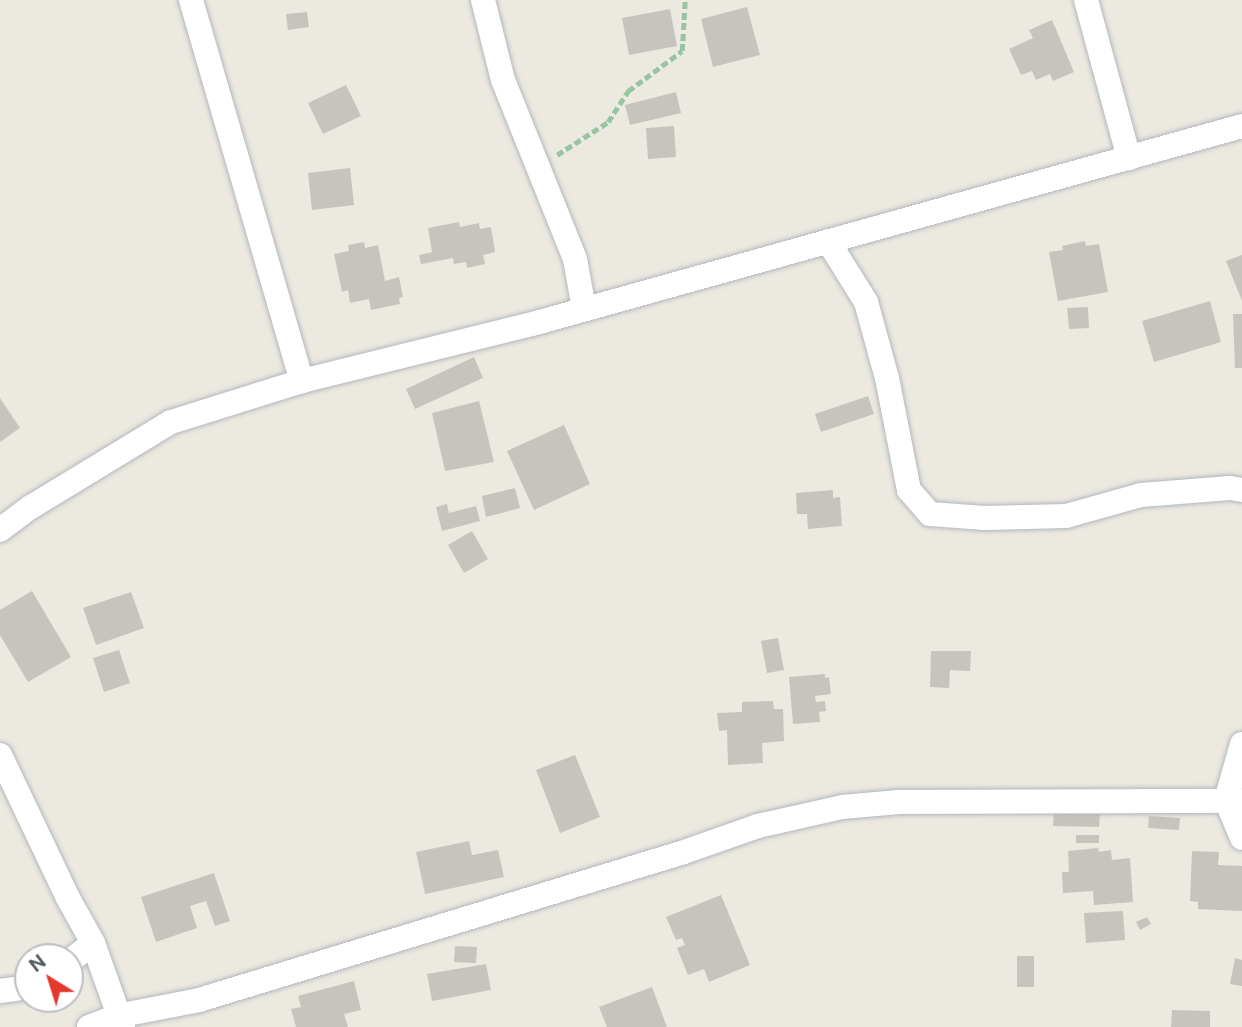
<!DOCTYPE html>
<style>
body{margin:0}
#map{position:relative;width:1242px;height:1027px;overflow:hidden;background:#ece9e1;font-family:"Public Sans",sans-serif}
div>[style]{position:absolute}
.building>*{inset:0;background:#c7c4be}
.path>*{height:4.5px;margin-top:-2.25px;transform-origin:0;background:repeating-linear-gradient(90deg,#97c4a2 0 7px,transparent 0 10.5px)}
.roads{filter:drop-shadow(0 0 2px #b3b7bb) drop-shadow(0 0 2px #b3b7bb)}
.street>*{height:24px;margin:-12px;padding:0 12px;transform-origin:12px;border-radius:12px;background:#fff}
span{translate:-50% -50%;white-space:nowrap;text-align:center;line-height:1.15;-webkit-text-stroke:5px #fff;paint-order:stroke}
.north{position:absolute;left:14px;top:943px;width:70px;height:70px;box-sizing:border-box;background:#fff;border:2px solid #bdbec0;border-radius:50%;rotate:322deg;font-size:19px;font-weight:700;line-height:28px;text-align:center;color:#595d61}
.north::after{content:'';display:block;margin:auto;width:24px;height:32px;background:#e5392e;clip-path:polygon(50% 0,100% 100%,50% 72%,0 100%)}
</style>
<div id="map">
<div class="building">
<div style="clip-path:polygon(747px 7px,760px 55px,713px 67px,701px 19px)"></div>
<div style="clip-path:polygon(670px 9px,677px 46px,629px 55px,622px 18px)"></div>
<div style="clip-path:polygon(307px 12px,309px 27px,288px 30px,286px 14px)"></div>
<div style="clip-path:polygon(1052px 20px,1074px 72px,1053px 81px,1050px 74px,1036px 80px,1032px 71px,1021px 75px,1009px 49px,1033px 38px,1029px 30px)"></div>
<div style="clip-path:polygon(346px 85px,361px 116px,323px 134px,308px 103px)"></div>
<div style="clip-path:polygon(676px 92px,681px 113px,630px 125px,625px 105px)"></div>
<div style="clip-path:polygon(674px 126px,676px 157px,648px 159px,646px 128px)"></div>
<div style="clip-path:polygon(350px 168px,354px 205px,312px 210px,308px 173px)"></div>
<div style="clip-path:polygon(459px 222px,460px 227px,479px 223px,480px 229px,491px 227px,495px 252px,483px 255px,485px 264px,467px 268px,466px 262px,454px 264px,453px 258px,421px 264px,419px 255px,432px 252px,428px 228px)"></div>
<div style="clip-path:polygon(1085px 241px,1086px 246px,1099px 244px,1108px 292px,1058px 301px,1049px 252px,1063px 250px,1062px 246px)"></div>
<div style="clip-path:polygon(364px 242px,365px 248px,378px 245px,385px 281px,399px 277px,403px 297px,399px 298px,400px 304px,371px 310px,369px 299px,350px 303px,348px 290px,342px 292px,334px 254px,349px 251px,348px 245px)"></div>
<div style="clip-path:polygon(1242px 255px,1242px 301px,1226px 261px)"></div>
<div style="clip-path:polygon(1210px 301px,1221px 342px,1154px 362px,1142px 321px)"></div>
<div style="clip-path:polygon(1088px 307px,1089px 328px,1069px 329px,1067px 308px)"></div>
<div style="clip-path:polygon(1233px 314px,1242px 314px,1242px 368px,1235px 368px)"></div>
<div style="clip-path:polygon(474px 357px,483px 378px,415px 409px,406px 389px)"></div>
<div style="clip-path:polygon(868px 396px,874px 414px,821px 432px,815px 414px)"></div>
<div style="clip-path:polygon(0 398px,20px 428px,0 442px)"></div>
<div style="clip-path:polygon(479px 401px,494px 462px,445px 471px,432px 413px)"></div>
<div style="clip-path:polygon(564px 425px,590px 484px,534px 510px,507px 451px)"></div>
<div style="clip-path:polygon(515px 488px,520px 508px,486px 517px,482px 496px)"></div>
<div style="clip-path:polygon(833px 490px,833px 498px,840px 497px,842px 526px,808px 529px,807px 514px,797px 514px,796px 493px)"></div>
<div style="clip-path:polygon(447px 504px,449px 513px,476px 506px,480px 521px,442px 531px,436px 507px)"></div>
<div style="clip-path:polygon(472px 531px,488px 559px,464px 573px,448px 545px)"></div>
<div style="clip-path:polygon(32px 591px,71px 657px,28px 682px,0 635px,0 610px)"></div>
<div style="clip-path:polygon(131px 592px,144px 628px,96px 645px,83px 608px)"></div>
<div style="clip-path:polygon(778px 638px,784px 670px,767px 673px,761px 641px)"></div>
<div style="clip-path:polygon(119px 650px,130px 683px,104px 692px,93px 658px)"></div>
<div style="clip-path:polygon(931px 651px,971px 651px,970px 671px,950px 670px,949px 688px,930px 687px)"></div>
<div style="clip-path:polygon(825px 674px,825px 678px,829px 677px,831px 694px,815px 696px,816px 702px,825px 701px,826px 711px,819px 712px,820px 722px,793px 724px,789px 677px)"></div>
<div style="clip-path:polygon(773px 701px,774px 709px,783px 709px,784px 741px,762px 743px,763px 763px,728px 765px,727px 730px,719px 731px,717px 713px,742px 712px,742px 702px)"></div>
<div style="clip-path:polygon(575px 755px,600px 817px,560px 833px,536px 770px)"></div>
<div style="clip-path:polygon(1054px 813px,1100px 814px,1099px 827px,1053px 826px)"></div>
<div style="clip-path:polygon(1149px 816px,1180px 818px,1179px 830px,1148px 828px)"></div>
<div style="clip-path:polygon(1076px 835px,1099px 835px,1099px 843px,1076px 843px)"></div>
<div style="clip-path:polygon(469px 841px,472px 855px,498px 850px,504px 877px,425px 894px,416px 852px)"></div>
<div style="clip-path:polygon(1098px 848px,1099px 852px,1111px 850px,1112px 860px,1130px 858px,1133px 902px,1094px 905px,1093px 891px,1063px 893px,1062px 872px,1069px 872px,1068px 851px)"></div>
<div style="clip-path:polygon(1192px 851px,1219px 852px,1218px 865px,1242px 866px,1242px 911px,1198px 909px,1198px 902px,1190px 901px)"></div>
<div style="clip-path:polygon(214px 873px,230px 921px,215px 926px,206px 901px,190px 906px,197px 928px,156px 942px,141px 897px)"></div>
<div style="clip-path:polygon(721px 895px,750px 965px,709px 982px,704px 969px,688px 975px,677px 948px,685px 945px,682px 938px,676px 940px,666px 917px)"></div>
<div style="clip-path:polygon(1123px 911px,1125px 940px,1086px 943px,1084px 913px)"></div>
<div style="clip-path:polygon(1147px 917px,1151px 924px,1140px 930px,1136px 922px)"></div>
<div style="clip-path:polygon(455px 946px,477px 947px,476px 963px,454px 962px)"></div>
<div style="clip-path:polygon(1017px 956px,1034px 956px,1034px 987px,1017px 987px)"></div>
<div style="clip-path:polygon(1235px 958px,1242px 960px,1242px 986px,1230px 984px)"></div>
<div style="clip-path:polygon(486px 964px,491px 990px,432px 1001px,427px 974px)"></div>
<div style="clip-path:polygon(354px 981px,361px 1010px,344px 1014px,348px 1027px,296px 1027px,291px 1009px,301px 1007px,298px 996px)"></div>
<div style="clip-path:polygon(652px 987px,667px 1027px,607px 1027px,599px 1007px)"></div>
<div style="clip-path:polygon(1172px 1010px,1210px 1011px,1210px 1027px,1171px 1027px)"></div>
</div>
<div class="path">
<div style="left:557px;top:155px;width:61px;rotate:-32.9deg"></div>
<div style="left:608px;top:122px;width:37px;rotate:-57deg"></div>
<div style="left:628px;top:91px;width:67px;rotate:-36.5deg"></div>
<div style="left:682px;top:51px;width:51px;rotate:-86.6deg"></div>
</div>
<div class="roads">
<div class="street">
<div style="left:191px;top:0;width:397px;rotate:73.8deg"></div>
<div style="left:483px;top:0;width:82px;rotate:76deg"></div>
<div style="left:503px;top:80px;width:193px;rotate:68.1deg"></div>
<div style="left:575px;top:259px;width:51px;rotate:79.8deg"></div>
<div style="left:1086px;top:0;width:164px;rotate:74.8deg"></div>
<div style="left:828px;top:241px;width:72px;rotate:58.1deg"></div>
<div style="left:866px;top:302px;width:79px;rotate:74.6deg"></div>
<div style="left:887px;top:378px;width:114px;rotate:78.9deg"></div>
<div style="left:909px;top:490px;width:32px;rotate:49deg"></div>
<div style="left:930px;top:514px;width:55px;rotate:4.2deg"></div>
<div style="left:985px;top:518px;width:81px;rotate:-1.4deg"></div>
<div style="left:1066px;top:516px;width:78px;rotate:-15.6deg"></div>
<div style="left:1141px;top:495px;width:89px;rotate:-4.5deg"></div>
<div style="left:1230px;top:488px;width:12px;rotate:9deg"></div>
<div style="left:0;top:530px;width:39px;rotate:-37deg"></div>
<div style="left:31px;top:507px;width:164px;rotate:-31.3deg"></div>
<div style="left:171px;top:422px;width:137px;rotate:-17.4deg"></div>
<div style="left:302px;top:381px;width:241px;rotate:-13.9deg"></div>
<div style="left:536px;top:323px;width:733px;rotate:-15.59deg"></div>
<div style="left:1242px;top:744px;width:58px;rotate:105.9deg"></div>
<div style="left:1226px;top:800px;width:41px;rotate:67.2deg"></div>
<div style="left:0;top:755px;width:158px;rotate:64.6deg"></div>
<div style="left:68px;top:898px;width:51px;rotate:60.9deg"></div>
<div style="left:93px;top:943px;width:89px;rotate:70.3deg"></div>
<div style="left:70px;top:961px;width:29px;rotate:-38deg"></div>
<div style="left:0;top:991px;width:28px;rotate:-8deg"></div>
<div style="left:89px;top:1027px;width:30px;rotate:-21deg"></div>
<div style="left:117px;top:1016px;width:84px;rotate:-11deg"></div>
<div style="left:199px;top:1000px;width:504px;rotate:-16.96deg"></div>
<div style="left:681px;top:853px;width:82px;rotate:-19.3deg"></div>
<div style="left:758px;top:826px;width:86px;rotate:-12.7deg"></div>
<div style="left:842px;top:807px;width:57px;rotate:-5deg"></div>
<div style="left:899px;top:802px;width:343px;rotate:-0.2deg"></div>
</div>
</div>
<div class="north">N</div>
</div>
